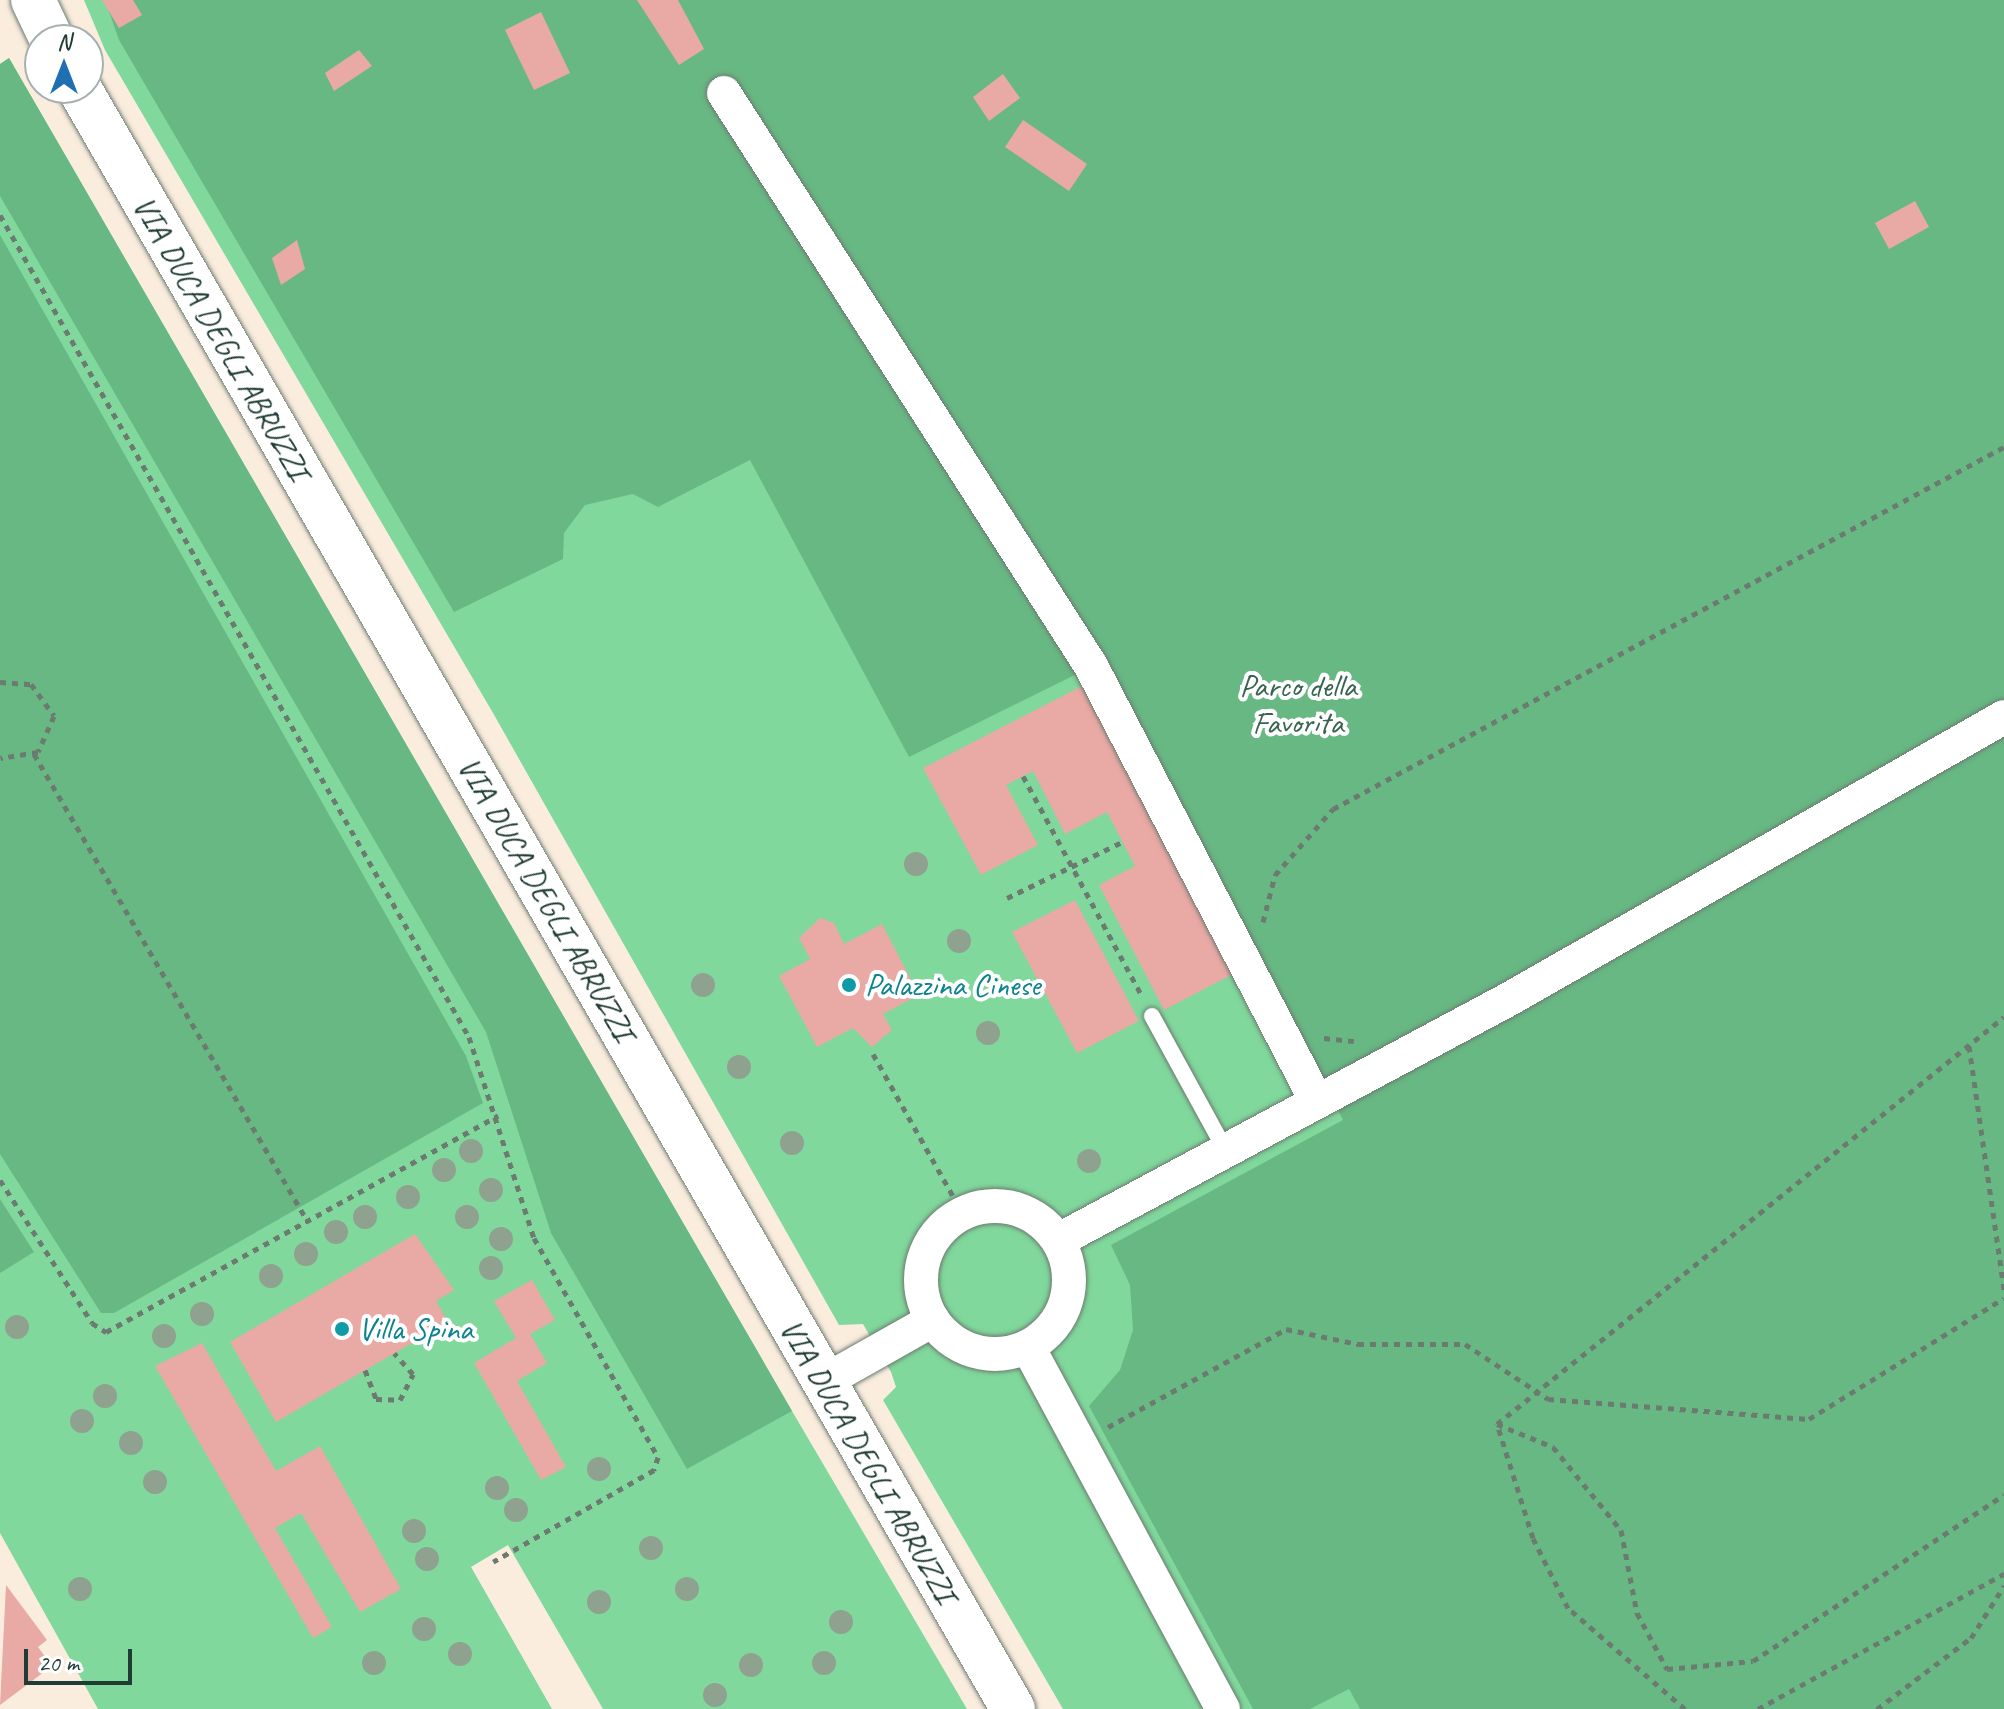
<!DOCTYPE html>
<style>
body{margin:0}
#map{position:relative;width:2004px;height:1709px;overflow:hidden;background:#faedde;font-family:Caveat,sans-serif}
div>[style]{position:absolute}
.green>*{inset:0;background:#80d89c}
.forest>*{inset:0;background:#68b884}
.building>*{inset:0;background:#e9a9a5}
.path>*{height:5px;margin-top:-2.5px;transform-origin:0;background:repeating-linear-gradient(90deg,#6c7b70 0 6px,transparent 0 12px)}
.roads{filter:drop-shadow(0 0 2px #6c7b70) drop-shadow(0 0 2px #6c7b70)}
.lane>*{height:16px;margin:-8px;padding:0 8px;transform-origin:8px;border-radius:8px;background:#fff}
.street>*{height:34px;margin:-17px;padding:0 17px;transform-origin:17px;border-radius:17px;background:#fff}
.street>.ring{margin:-17px;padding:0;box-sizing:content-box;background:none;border:34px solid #fff;border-radius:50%}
.secondary>*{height:44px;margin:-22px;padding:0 22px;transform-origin:22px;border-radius:22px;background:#fff}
.trees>*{width:24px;height:24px;margin:-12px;border-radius:50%;background:#8fa28f}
.dots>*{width:22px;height:22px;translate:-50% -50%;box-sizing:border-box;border:4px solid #fff;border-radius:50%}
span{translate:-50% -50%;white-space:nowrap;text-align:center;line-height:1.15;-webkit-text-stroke:8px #fff;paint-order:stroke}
.street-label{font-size:32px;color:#1f3d34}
.park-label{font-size:32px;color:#37644e}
.culture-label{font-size:32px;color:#0d838f}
.left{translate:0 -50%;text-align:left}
.north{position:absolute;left:24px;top:24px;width:80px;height:80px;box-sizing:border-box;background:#fff;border:2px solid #a5b1ae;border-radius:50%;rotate:0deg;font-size:22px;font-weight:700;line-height:32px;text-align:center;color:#1f3d34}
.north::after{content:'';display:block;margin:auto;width:28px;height:36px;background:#1f6fb2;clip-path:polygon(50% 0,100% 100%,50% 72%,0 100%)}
.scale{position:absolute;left:24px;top:1649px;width:108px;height:36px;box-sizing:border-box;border:4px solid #1f3d34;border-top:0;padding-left:10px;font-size:24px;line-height:28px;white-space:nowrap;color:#1f3d34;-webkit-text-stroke:6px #fff;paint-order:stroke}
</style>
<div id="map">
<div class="green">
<div style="clip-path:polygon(84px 0,2004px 0,2004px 1709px,1063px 1709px,883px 1400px,896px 1387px,891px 1372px,863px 1324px,839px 1325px,493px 713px,105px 50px)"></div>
<div style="clip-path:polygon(9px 58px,792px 1411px,967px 1709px,603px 1709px,508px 1545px,471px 1567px,552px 1709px,98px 1709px,0 1533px,0 64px)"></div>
</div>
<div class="forest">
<div style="clip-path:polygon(105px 0,2004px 0,2004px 1709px,1360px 1709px,1349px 1689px,1310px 1709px,1253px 1709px,1089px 1406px,1120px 1370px,1133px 1330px,1130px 1285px,1111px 1245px,1343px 1120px,1105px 660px,909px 757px,750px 460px,658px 507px,633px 494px,585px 505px,564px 533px,563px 559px,454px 612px,119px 40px)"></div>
<div style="clip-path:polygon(9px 58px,792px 1411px,687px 1469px,551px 1233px,486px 1032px,0 196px,0 64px)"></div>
<div style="clip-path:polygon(0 235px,466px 1056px,483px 1103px,114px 1313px,101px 1313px,0 1154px)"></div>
<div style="clip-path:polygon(0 1199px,34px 1252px,0 1273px)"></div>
</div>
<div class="building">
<div style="clip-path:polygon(102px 0,133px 0,142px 15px,119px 28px)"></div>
<div style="clip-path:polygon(637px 0,678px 0,704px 49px,679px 65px)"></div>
<div style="clip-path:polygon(541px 12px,570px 73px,534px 90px,505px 30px)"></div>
<div style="clip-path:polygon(359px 50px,372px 66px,334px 91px,325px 73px)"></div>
<div style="clip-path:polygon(1003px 74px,1020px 98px,989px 121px,973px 97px)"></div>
<div style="clip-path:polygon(1023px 120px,1087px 164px,1069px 191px,1005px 147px)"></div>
<div style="clip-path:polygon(1915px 201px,1929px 227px,1889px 249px,1875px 223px)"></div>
<div style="clip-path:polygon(297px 240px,305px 269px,281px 285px,272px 258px)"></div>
<div style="clip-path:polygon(1082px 686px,1233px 974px,1164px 1010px,1099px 885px,1135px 866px,1107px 812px,1065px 834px,1033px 771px,1006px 785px,1038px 845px,981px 875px,923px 768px)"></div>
<div style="clip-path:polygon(1075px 900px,1139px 1021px,1077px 1053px,1012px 932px)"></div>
<div style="clip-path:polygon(820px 918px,834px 923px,844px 944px,882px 924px,919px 995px,883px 1014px,892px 1030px,872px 1047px,853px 1028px,817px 1047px,779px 976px,810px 959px,799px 938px)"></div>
<div style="clip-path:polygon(415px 1234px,454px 1290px,436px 1301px,448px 1322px,276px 1422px,230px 1342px)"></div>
<div style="clip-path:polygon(532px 1280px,555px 1320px,530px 1334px,547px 1363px,517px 1381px,566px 1467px,541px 1480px,474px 1363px,516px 1338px,494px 1301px)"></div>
<div style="clip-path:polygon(202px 1343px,276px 1471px,320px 1446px,401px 1589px,360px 1612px,301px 1513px,275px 1528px,332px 1627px,313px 1638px,155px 1366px)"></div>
<div style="clip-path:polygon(6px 1585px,47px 1640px,38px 1647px,52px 1666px,0 1705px)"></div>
</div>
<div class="path">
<div style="left:0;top:215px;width:946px;rotate:60.29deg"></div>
<div style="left:469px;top:1037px;width:211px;rotate:72.1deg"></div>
<div style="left:534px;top:1238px;width:252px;rotate:60.5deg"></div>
<div style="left:658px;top:1457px;width:14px;rotate:107deg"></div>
<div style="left:654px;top:1470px;width:185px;rotate:150.3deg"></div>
<div style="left:0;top:682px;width:31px;rotate:4deg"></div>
<div style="left:31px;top:684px;width:39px;rotate:54deg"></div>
<div style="left:54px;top:716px;width:39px;rotate:114deg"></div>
<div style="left:38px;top:752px;width:38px;rotate:171deg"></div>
<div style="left:34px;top:754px;width:542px;rotate:59.65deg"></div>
<div style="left:1023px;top:776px;width:248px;rotate:61.6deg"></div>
<div style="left:1007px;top:898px;width:128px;rotate:-26deg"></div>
<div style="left:1263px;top:922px;width:49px;rotate:-75.7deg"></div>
<div style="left:1275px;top:875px;width:88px;rotate:-48.7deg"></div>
<div style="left:1333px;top:809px;width:762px;rotate:-28.35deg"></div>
<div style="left:1324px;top:1038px;width:30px;rotate:6deg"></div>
<div style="left:1969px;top:1046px;width:246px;rotate:81.8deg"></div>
<div style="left:873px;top:1054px;width:181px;rotate:60.6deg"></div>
<div style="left:0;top:1180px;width:170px;rotate:57.2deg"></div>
<div style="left:92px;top:1323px;width:17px;rotate:33deg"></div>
<div style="left:106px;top:1332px;width:448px;rotate:-28.9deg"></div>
<div style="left:365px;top:1370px;width:31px;rotate:69deg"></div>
<div style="left:376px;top:1399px;width:24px;rotate:2deg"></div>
<div style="left:400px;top:1400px;width:29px;rotate:-63deg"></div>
<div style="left:413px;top:1374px;width:28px;rotate:-132deg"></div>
<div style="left:1497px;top:1424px;width:61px;rotate:22.3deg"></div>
<div style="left:1553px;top:1447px;width:107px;rotate:50.7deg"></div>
<div style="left:1621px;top:1530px;width:85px;rotate:79.1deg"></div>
<div style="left:1637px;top:1613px;width:64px;rotate:61.8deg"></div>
<div style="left:1667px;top:1669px;width:86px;rotate:-5.3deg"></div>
<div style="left:1753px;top:1661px;width:301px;rotate:-33.5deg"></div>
<div style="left:1108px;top:1427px;width:203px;rotate:-28.8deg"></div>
<div style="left:1286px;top:1329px;width:74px;rotate:11.8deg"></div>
<div style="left:1358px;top:1344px;width:107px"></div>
<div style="left:1465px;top:1344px;width:100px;rotate:33.5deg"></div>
<div style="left:1548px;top:1399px;width:262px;rotate:4.4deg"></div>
<div style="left:1809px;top:1419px;width:229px;rotate:-31.8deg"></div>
<div style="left:1685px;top:1709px;width:155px;rotate:-139.2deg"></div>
<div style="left:1568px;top:1608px;width:78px;rotate:-116.6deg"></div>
<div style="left:1533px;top:1538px;width:120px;rotate:-107.5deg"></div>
<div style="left:1497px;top:1424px;width:650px;rotate:-38.76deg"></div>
<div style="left:1758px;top:1709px;width:281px;rotate:-28.8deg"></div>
<div style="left:1877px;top:1709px;width:118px;rotate:-37.1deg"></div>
<div style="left:1971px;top:1638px;width:62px;rotate:-57.6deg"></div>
</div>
<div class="roads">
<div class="lane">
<div style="left:1152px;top:1016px;width:154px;rotate:61.3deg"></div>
</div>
<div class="street">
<div style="left:724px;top:93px;width:680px;rotate:57.36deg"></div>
<div style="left:1091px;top:666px;width:491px;rotate:62.6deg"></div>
<div class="ring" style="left:921px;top:1206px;width:114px;height:114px"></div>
<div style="left:1059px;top:1240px;width:513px;rotate:-28.16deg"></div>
<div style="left:1511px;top:998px;width:567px;rotate:-29.68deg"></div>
<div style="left:1028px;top:1347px;width:411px;rotate:61.7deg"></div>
<div style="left:823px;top:1382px;width:126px;rotate:-29.4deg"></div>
</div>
<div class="secondary">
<div style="left:33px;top:0;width:44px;rotate:64.6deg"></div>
<div style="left:79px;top:88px;width:1871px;rotate:60.05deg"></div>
</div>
</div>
<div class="trees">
<div style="left:916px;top:864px"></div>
<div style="left:959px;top:941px"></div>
<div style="left:703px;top:985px"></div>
<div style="left:988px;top:1033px"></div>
<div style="left:739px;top:1067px"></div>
<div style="left:792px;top:1143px"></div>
<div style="left:471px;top:1151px"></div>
<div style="left:1089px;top:1161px"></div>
<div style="left:444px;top:1170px"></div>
<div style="left:491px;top:1190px"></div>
<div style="left:408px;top:1197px"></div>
<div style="left:365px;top:1217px"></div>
<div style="left:467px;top:1217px"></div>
<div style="left:336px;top:1232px"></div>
<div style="left:501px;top:1239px"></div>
<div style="left:306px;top:1254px"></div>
<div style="left:491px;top:1268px"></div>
<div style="left:271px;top:1276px"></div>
<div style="left:202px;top:1314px"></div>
<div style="left:17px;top:1327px"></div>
<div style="left:164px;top:1336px"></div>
<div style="left:105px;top:1396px"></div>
<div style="left:82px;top:1421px"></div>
<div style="left:131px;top:1443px"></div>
<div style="left:599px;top:1469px"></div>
<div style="left:155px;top:1482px"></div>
<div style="left:497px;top:1488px"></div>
<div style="left:516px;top:1510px"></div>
<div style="left:414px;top:1531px"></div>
<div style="left:651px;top:1548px"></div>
<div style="left:427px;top:1559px"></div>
<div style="left:80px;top:1589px"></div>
<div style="left:687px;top:1589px"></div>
<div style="left:599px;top:1602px"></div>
<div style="left:841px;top:1622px"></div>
<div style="left:424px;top:1629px"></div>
<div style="left:460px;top:1654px"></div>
<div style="left:374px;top:1663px"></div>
<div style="left:824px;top:1663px"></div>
<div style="left:751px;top:1665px"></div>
<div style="left:715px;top:1695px"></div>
</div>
<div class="dots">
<div style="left:849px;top:985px;background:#0f9aa8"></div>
<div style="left:342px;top:1329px;background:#0f9aa8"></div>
</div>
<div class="street-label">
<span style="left:221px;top:338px;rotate:60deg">VIA DUCA DEGLI ABRUZZI</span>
<span style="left:546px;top:899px;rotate:60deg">VIA DUCA DEGLI ABRUZZI</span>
<span style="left:868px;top:1461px;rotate:60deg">VIA DUCA DEGLI ABRUZZI</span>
</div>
<div class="park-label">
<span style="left:1298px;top:705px">Parco della<br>Favorita</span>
</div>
<div class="culture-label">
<span class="left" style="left:865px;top:985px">Palazzina Cinese</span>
<span class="left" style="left:358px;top:1329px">Villa Spina</span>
</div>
<div class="north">N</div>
<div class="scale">20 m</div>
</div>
